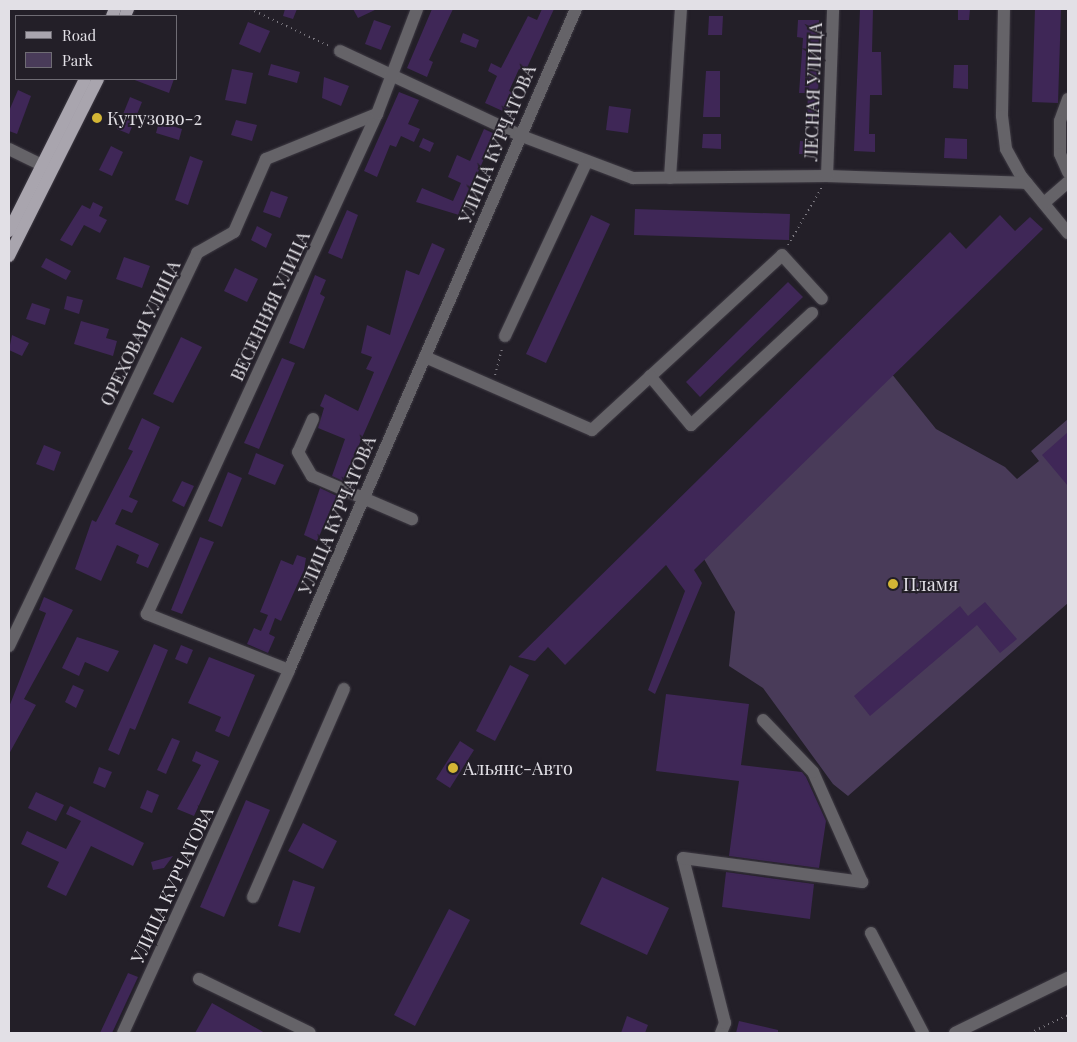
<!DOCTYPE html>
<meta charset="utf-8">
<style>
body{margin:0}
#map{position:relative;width:1077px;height:1042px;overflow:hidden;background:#231f28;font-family:"Playfair Display",serif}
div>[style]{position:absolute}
.green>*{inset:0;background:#493b59}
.building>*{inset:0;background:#3f2757}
.path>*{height:2px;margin-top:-1px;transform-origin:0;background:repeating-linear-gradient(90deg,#7e7b83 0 1px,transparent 0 5px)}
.roads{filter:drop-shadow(0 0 1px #3e3a43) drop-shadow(0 0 1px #3e3a43)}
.minor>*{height:12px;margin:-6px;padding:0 6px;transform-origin:6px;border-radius:6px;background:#656368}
.major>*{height:12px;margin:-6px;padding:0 6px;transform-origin:6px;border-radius:6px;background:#a9a5ae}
.dots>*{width:14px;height:14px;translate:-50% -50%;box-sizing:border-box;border:2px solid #231f28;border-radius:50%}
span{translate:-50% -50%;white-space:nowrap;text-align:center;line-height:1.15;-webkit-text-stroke:4px #231f28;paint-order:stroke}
.street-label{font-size:18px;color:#e2e0e6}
.poi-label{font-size:18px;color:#e2e0e6}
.left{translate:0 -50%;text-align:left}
.frame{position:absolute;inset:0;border:10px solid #e2e0e6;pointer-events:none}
.legend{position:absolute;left:15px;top:15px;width:162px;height:65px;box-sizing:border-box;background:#231f28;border:1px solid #6f6c74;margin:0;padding:6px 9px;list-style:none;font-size:15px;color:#e2e0e6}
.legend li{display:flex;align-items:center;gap:10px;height:25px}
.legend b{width:25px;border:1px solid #6f6c74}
</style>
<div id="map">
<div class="green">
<div style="clip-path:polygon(891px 373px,936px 429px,1005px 467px,1017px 479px,1039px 461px,1031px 451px,1068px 419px,1068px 603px,848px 796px,833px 784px,763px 688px,729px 666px,735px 612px,704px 559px)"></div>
</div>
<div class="building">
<div style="clip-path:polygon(285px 9px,297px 9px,293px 19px,283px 16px)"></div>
<div style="clip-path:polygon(353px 9px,377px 9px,358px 18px)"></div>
<div style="clip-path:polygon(432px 9px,453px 9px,429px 60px,433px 62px,427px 77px,407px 68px)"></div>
<div style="clip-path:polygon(542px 9px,554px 9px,525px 72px,519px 69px,509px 91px,516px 94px,507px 113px,485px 103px,497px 76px,488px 71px,491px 63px,501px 68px,528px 16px,537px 20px)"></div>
<div style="clip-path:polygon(860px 9px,873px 9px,872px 52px,881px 52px,882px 95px,870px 95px,869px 134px,875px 134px,875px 152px,854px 151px)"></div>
<div style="clip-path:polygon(958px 9px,970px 9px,969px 20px,958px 20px)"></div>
<div style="clip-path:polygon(1035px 9px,1061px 9px,1058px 103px,1032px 102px)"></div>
<div style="clip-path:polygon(709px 16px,723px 16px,722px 35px,708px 35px)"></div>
<div style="clip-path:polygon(374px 20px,391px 26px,381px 50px,365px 44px)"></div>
<div style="clip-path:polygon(798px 20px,819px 20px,818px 119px,807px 119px,808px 93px,799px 93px,803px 38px,797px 37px)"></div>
<div style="clip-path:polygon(248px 22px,270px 31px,260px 53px,239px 44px)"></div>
<div style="clip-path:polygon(463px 33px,479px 40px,476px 48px,460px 42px)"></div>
<div style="clip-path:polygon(271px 64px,300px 72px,297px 83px,268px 75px)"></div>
<div style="clip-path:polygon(954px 65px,968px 65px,968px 89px,953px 88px)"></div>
<div style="clip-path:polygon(232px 69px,253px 73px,246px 104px,225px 100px)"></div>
<div style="clip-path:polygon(706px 71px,720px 71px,720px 117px,703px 117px)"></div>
<div style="clip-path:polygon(324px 77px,349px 86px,341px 106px,322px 98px)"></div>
<div style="clip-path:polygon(132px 79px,174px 79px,169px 93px)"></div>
<div style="clip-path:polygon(18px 90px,31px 96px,17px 134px,9px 131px,9px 111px)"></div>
<div style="clip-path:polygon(399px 92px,419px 100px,408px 124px,420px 129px,414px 142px,401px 136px,396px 147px,390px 145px,377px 177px,364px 171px)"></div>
<div style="clip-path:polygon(130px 97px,142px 102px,129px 134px,117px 129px)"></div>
<div style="clip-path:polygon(609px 106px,631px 109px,628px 133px,606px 130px)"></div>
<div style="clip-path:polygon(236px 120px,257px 125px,252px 141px,231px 135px)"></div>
<div style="clip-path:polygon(159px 122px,182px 129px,179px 140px,156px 133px)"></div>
<div style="clip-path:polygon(484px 129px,495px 134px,459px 215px,416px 202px,422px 188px,453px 201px,461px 183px,448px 177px,457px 155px,470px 161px)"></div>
<div style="clip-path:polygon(703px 134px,721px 134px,721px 149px,702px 148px)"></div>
<div style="clip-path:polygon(423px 138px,434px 143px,430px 152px,419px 147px)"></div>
<div style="clip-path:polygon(945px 138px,967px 139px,967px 159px,944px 158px)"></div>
<div style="clip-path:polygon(800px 141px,819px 142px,819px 155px,799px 154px)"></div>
<div style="clip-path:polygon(111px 146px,123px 152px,112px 176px,99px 170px)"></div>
<div style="clip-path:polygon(190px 156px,203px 161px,188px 205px,175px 200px)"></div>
<div style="clip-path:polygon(271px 191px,288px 197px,280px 218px,263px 212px)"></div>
<div style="clip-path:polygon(93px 202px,103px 207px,99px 216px,107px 220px,100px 233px,84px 225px,72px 246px,60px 240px,82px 205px,90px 209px)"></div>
<div style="clip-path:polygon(635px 209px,790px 214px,789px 240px,634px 235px)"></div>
<div style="clip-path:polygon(347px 210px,358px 215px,342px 259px,328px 253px)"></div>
<div style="clip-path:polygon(591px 215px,610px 224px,546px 363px,526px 354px)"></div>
<div style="clip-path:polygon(1000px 215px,1015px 231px,1030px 217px,1043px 229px,694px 570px,702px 583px,655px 694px,648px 690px,685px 591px,666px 565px,565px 665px,548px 647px,535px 661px,518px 657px,950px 232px,966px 249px)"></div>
<div style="clip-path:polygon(257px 226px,272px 234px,266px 248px,251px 240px)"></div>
<div style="clip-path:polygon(432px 243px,445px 249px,343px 481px,332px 476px,345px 439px,318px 428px,324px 408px,320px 406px,325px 394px,358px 411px,374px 372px,366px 369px,372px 357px,361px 353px,367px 325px,390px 335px,406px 270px,419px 275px)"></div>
<div style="clip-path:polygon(124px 257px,150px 266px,142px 288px,116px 279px)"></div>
<div style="clip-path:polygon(46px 258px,71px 271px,66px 280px,41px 267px)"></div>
<div style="clip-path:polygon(235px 268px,258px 279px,247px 302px,224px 291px)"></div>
<div style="clip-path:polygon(315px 275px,326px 280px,320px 294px,325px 297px,304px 349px,289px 343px)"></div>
<div style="clip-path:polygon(788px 282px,803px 297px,700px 397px,686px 382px)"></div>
<div style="clip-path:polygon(67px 296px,83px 300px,79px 314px,64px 309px)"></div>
<div style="clip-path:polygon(32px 303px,50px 309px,45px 325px,26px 319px)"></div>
<div style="clip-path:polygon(81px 321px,109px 329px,106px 338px,117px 341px,113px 356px,74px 344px)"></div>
<div style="clip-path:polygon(12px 335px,29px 343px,22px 356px,9px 350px)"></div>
<div style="clip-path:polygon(181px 337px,202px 347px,173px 403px,153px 394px)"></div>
<div style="clip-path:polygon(282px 358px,295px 363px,259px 449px,244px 443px)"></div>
<div style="clip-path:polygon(142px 418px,160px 427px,129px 497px,138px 501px,132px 513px,122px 509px,115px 524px,159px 544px,148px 568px,136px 563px,139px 555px,117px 545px,101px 581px,75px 569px,92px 520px,96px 522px,133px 451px,128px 449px)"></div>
<div style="clip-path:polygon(1068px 432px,1068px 486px,1042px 455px)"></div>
<div style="clip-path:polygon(44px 445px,61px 452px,54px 471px,36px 464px)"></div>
<div style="clip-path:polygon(256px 453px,284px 465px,275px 485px,248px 474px)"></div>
<div style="clip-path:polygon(228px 472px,242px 478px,222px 527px,208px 521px)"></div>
<div style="clip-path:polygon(182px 481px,194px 486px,184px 507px,172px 501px)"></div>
<div style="clip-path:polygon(320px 488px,337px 496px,317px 541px,304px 535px)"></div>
<div style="clip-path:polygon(200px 537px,214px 542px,182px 614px,171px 610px)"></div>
<div style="clip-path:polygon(297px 555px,306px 558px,304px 570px,281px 621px,275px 618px,269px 634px,275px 637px,268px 653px,247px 644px,254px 628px,261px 631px,268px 615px,260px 612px,281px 560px,293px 565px)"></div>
<div style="clip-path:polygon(44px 597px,73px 610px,24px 699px,36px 705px,9px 754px,9px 707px,46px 613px,39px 610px)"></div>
<div style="clip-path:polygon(985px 602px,1017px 639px,1000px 653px,977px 625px,870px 716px,854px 696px,960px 606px,968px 616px)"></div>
<div style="clip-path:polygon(77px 637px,119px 651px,108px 672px,85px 662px,79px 676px,62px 668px)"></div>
<div style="clip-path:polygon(154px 644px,168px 650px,135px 730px,130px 728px,119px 755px,108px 750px)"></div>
<div style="clip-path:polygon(181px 645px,193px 650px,187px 664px,175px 659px)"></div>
<div style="clip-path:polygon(209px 657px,255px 675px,229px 737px,215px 731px,221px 717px,188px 703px)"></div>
<div style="clip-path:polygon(510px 665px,529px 675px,495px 741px,476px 731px)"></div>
<div style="clip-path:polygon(73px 685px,84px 690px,76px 708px,65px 702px)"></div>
<div style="clip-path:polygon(666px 694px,749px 704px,741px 765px,802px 772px,806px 777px,826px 821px,819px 868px,729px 856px,739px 781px,656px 771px)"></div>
<div style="clip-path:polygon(172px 738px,180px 741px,166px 774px,157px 770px)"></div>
<div style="clip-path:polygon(460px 741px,474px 750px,450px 788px,436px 779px)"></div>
<div style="clip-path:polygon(196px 751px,219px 761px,194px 816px,177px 809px,201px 765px,192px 761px)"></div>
<div style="clip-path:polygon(99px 767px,112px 772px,105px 788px,93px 783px)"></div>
<div style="clip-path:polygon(147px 790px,159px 795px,152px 813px,140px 808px)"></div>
<div style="clip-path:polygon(36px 792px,64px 805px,56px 821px,28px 808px)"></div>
<div style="clip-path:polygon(246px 800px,270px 810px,224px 917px,200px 907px)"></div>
<div style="clip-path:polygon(70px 806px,144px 843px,133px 866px,91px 846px,66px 896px,47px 887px,59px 862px,21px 844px,27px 831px,66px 849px,81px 821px,66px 814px)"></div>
<div style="clip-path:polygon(303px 823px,337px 841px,323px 869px,288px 851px)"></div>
<div style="clip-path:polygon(173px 856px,164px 868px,153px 870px,151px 862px)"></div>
<div style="clip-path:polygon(726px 872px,814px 884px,810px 919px,722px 907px)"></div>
<div style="clip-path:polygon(602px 877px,669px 908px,647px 955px,580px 924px)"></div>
<div style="clip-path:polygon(293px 880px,315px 887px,300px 933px,278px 926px)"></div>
<div style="clip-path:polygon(449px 909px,470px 920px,415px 1026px,394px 1015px)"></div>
<div style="clip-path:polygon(128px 973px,138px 977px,112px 1033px,100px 1033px)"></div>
<div style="clip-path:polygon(212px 1003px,265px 1033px,195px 1033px)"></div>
<div style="clip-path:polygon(627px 1016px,648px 1025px,645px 1033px,621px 1033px)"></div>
<div style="clip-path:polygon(739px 1021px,778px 1030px,778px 1033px,736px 1033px)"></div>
</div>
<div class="path">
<div style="left:250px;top:9px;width:87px;rotate:25.1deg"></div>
<div style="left:788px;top:245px;width:67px;rotate:-59.6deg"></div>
<div style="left:495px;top:375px;width:28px;rotate:-75deg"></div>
<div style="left:1030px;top:1033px;width:42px;rotate:-25.3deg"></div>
</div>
<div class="roads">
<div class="minor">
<div style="left:1004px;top:9px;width:107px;rotate:91.1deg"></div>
<div style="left:1002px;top:116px;width:33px;rotate:83deg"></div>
<div style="left:1006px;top:149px;width:31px;rotate:61deg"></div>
<div style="left:1021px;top:176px;width:74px;rotate:50.5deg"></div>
<div style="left:340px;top:51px;width:198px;rotate:25.1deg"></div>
<div style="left:519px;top:135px;width:122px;rotate:20.7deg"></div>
<div style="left:633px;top:178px;width:194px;rotate:-0.6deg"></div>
<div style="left:827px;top:176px;width:200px;rotate:2deg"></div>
<div style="left:1068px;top:99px;width:23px;rotate:110deg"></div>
<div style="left:1060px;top:121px;width:33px;rotate:90deg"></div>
<div style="left:1060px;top:154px;width:20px;rotate:66deg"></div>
<div style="left:9px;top:149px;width:39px;rotate:26deg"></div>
<div style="left:827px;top:176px;width:167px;rotate:-87.9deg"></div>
<div style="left:670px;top:178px;width:169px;rotate:-86.3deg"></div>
<div style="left:1044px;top:203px;width:32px;rotate:-41deg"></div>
<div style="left:505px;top:336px;width:193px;rotate:-64.9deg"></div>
<div style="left:425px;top:357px;width:182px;rotate:23.6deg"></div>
<div style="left:592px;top:430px;width:258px;rotate:-42.6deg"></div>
<div style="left:782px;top:255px;width:59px;rotate:47.7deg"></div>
<div style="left:650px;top:376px;width:64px;rotate:50.1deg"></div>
<div style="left:691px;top:425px;width:165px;rotate:-42.8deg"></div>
<div style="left:313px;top:419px;width:36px;rotate:114deg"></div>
<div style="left:298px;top:452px;width:28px;rotate:60deg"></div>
<div style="left:312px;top:476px;width:109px;rotate:23.3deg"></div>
<div style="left:9px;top:646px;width:436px;rotate:-64.4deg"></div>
<div style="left:197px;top:253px;width:43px;rotate:-29.6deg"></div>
<div style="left:234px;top:232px;width:80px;rotate:-66.3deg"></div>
<div style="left:266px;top:159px;width:120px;rotate:-22.1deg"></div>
<div style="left:289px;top:670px;width:153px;rotate:-158.5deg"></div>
<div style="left:147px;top:614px;width:550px;rotate:-65.3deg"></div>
<div style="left:377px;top:114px;width:112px;rotate:-69.1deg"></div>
<div style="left:253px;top:897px;width:227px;rotate:-66.4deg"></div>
<div style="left:871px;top:933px;width:113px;rotate:62.5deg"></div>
<div style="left:199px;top:979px;width:123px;rotate:25.9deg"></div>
<div style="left:123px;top:1033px;width:399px;rotate:-65.4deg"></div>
<div style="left:289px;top:670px;width:721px;rotate:-66.53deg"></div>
<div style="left:721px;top:1033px;width:11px;rotate:-68deg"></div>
<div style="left:725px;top:1023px;width:170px;rotate:-104.3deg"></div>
<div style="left:683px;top:858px;width:181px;rotate:7.6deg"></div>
<div style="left:862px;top:882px;width:120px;rotate:-114deg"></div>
<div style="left:813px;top:772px;width:72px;rotate:-133.9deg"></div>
<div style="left:955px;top:1033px;width:126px;rotate:-26deg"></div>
</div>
<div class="major">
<div style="left:112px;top:16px;width:8px;rotate:-67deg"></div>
<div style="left:125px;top:16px;width:8px;rotate:-67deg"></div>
<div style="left:9px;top:231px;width:170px;rotate:-63.4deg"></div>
<div style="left:9px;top:256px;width:198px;rotate:-63.3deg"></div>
</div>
</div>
<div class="dots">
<div style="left:97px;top:118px;background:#d4b635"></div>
<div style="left:893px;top:584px;background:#d4b635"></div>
<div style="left:453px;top:768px;background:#d4b635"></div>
</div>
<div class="street-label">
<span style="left:813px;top:92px;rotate:-88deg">ЛЕСНАЯ УЛИЦА</span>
<span style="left:497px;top:144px;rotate:-67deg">УЛИЦА КУРЧАТОВА</span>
<span style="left:270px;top:306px;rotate:-65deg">ВЕСЕННЯЯ УЛИЦА</span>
<span style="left:140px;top:333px;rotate:-64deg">ОРЕХОВАЯ УЛИЦА</span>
<span style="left:337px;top:515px;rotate:-67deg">УЛИЦА КУРЧАТОВА</span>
<span style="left:172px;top:885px;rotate:-65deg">УЛИЦА КУРЧАТОВА</span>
</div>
<div class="poi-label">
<span class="left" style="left:107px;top:118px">Кутузово-2</span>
<span class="left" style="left:903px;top:584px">Пламя</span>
<span class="left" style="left:463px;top:768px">Альянс-Авто</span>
</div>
<div class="frame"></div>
<ul class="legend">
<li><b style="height:6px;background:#a9a5ae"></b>Road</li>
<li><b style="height:14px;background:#493b59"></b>Park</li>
</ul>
</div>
